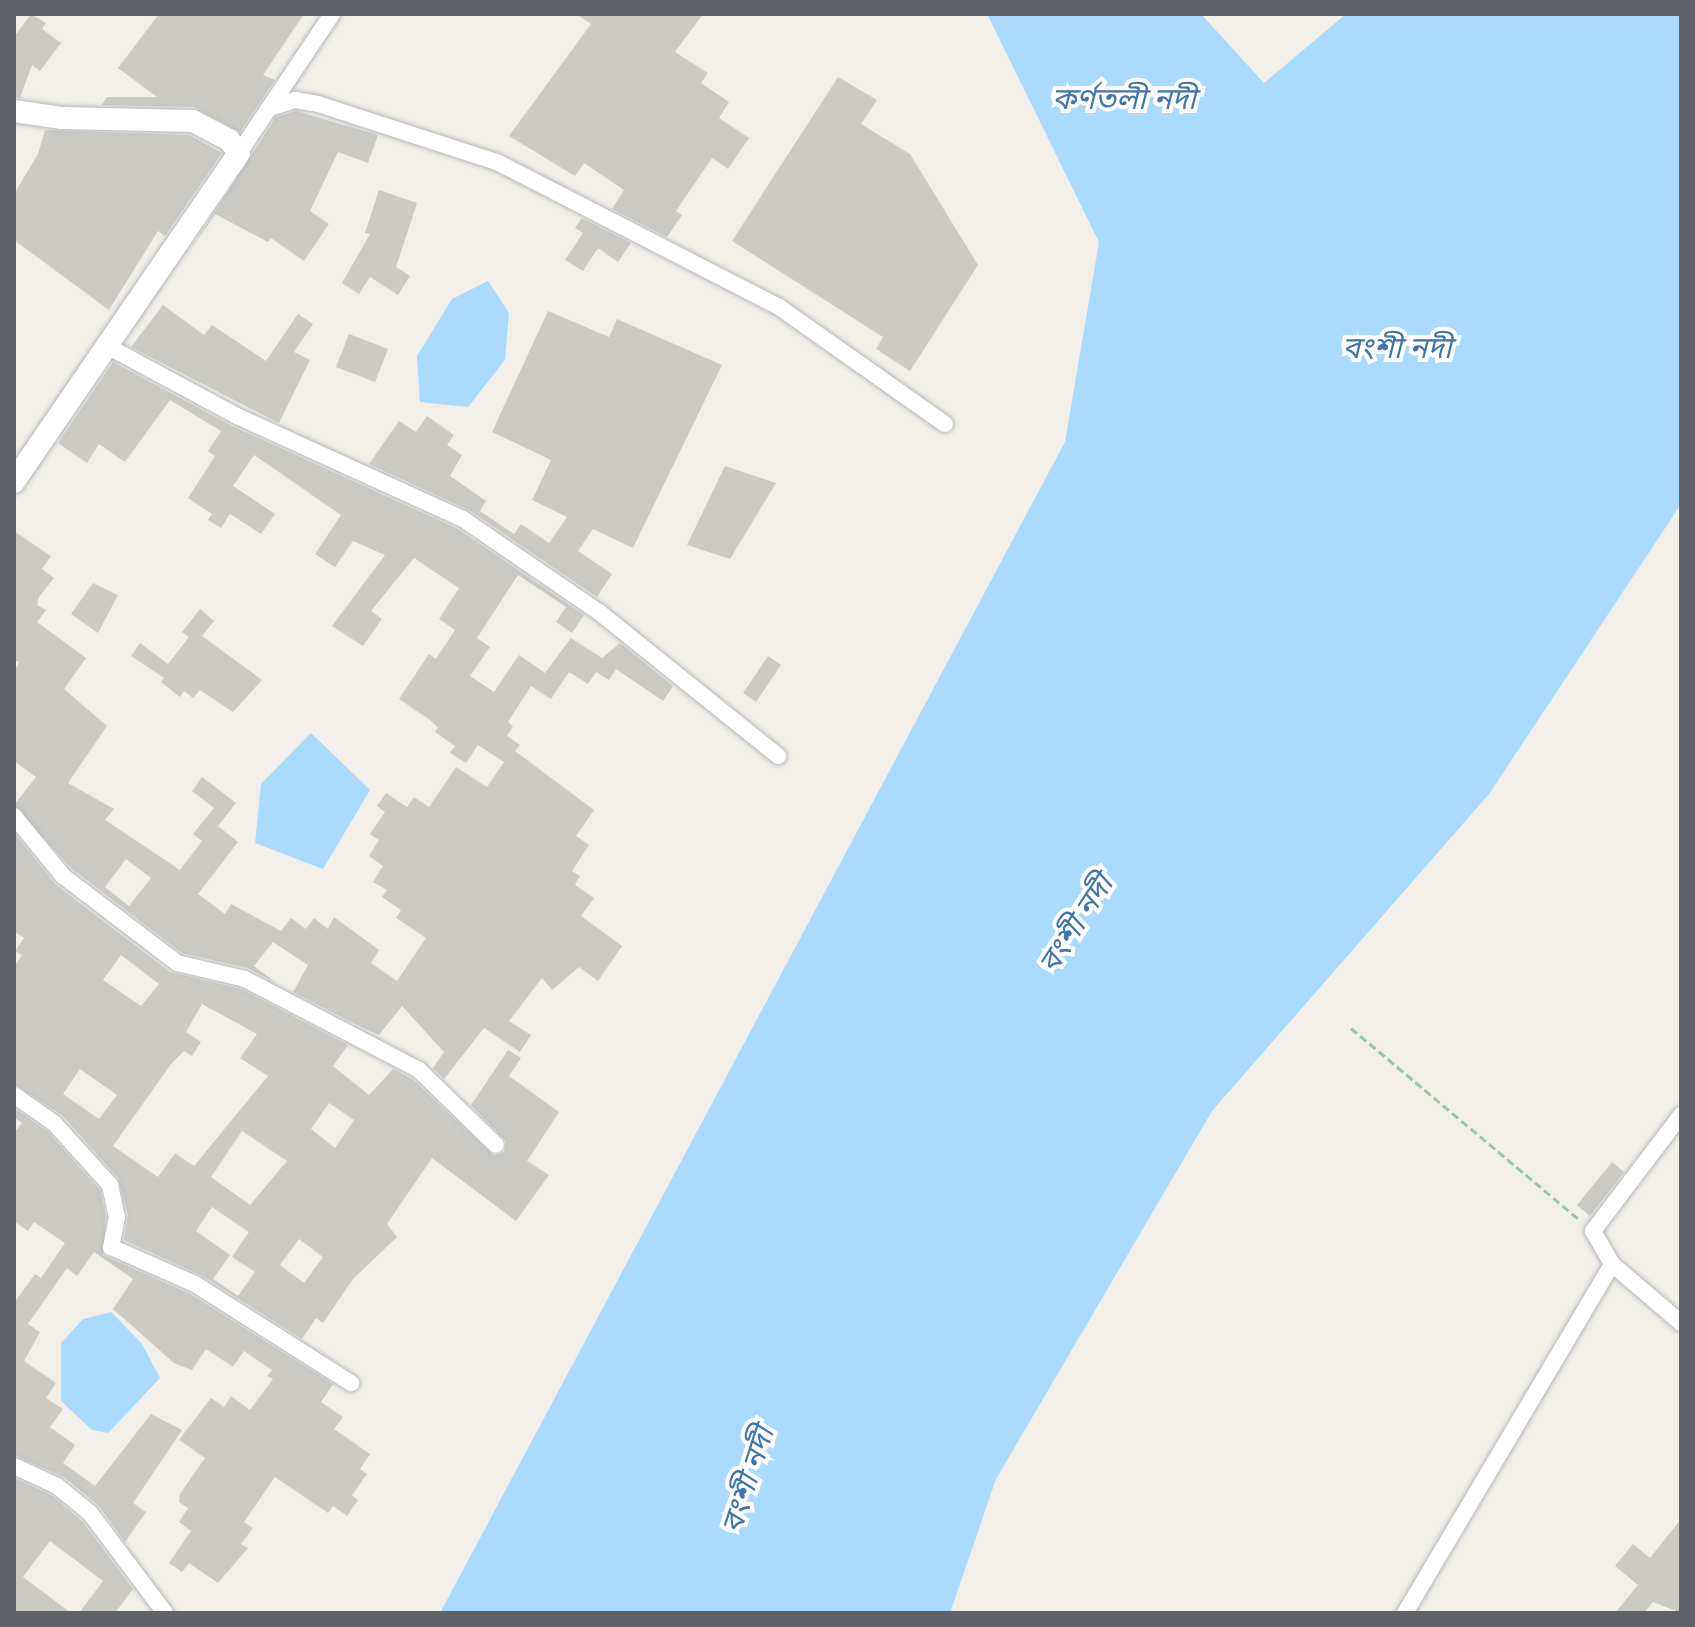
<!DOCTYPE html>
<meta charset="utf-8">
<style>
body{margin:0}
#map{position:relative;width:1695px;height:1627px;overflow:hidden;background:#f1efe8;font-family:Rubik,"Noto Sans Bengali",sans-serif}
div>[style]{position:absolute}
.water>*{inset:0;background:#aadaff}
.building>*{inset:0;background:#cccac5}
.path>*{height:3px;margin-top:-1.5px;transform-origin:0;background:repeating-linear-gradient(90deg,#9cc7a9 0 8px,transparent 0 12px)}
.roads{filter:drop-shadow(0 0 2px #b5b8bc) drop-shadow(0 0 2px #b5b8bc)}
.minor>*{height:16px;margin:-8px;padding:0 8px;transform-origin:8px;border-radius:8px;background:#fff}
.tertiary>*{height:22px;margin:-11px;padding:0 11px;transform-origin:11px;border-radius:11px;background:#fff}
span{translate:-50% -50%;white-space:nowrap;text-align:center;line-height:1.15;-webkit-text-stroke:8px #fff;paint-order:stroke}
.water-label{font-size:30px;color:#4174aa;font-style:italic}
.frame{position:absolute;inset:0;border:16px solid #5f6368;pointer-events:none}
</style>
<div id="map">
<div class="water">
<div style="clip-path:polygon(987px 14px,1201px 14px,1264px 83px,1346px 14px,1681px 14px,1681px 504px,1489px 794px,1212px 1111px,996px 1479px,950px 1613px,440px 1613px,1065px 442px,1099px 242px)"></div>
<div style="clip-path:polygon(488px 281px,509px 313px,505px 360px,468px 407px,420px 402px,417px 356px,452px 299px)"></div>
<div style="clip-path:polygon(311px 733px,370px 790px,323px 869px,255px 843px,261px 784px)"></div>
<div style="clip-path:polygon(111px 1312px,142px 1344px,160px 1378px,108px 1433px,92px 1430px,61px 1401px,61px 1343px,83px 1319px)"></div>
</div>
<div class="building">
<div style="clip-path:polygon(31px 14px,46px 23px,42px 29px,61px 43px,40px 71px,32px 65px,20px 98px,14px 97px,14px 37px)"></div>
<div style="clip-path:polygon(159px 14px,304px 14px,263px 75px,275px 80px,240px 132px,194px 107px,102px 105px,107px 97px,157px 97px,118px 68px)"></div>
<div style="clip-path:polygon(576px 14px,703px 14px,675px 52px,708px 73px,701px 83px,729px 102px,719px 118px,749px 138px,728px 169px,712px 158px,676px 211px,682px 215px,667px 237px,612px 209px,624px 190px,584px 163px,575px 176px,509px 136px,591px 24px)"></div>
<div style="clip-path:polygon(838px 77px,877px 100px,861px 124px,910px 154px,978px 265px,910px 371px,876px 349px,883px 337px,732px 241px)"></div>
<div style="clip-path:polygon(296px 111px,378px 135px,368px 163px,338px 152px,310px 211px,329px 224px,304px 261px,271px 238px,268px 242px,215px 214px,189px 252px,276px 117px)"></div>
<div style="clip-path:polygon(45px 130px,189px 135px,222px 153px,165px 236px,158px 231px,109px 310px,14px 240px,14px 194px,38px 154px)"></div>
<div style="clip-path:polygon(379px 190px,417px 203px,396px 267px,410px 276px,398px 295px,370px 277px,359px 294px,342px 283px,370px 234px,365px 233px)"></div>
<div style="clip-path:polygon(582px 218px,631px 243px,618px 262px,598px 248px,583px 271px,565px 260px,583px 233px,575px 228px)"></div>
<div style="clip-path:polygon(163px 305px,204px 335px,212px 325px,266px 361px,298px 314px,313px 324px,294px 352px,310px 360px,279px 423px,131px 347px)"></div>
<div style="clip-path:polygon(548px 311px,609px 337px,617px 319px,722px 365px,633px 548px,593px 529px,578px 551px,612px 574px,597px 597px,469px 510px,369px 464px,399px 421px,416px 432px,427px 416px,454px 435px,447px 445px,462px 455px,450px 476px,486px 501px,480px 511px,514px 534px,521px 524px,549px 543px,567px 517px,532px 500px,551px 460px,492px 432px)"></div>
<div style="clip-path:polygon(349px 334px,388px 349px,375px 382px,336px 367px)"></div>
<div style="clip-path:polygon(evenodd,113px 362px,232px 426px,458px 529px,584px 615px,572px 633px,556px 622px,566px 607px,518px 575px,477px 638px,490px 647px,470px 676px,494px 692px,519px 655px,545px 673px,571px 638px,602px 658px,620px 643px,673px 686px,663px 701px,616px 669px,609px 680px,596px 672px,588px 684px,569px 672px,551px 699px,531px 686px,508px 722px,513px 726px,507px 736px,520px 745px,515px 751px,594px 810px,576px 836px,589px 845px,572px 871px,580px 876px,575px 885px,594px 898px,581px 916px,622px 946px,598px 981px,579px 967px,552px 990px,542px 978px,509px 1021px,531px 1035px,520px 1052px,484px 1028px,444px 1079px,433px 1068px,444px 1052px,402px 1006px,379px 1035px,361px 1027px,293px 992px,308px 965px,273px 942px,254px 966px,276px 983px,248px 968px,182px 953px,71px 868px,14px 805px,36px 777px,14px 761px,14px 673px,19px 662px,14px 660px,14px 531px,51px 556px,42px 569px,54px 578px,39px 597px,37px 605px,46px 610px,37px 622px,86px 658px,64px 689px,107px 726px,68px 783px,114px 809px,105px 820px,180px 870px,202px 841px,193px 834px,214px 808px,192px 791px,202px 777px,236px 803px,218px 826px,238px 842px,198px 894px,225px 914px,231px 904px,281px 931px,291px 918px,306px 929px,314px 918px,328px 929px,334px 917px,379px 950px,371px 963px,397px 981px,426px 938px,396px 918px,401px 910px,382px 897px,387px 890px,373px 882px,383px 866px,369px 856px,379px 840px,370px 834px,385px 812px,377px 806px,386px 793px,407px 807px,414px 797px,429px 807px,456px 767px,487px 787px,504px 762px,478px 745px,466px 763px,450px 753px,455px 746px,435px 732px,438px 728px,430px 720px,399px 699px,429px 654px,436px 659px,455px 630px,439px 619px,459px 588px,414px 558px,371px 611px,382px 619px,363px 646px,332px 626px,385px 555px,353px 541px,335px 567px,315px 554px,341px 515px,254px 455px,233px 486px,275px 514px,261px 534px,230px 514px,221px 528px,208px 520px,212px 514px,188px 498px,215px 456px,208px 451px,221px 431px,170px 400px,125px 462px,99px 444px,87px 463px,58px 443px,113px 362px,126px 859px,151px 878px,129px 906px,105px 887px,126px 859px)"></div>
<div style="clip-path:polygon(725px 466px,776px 483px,730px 559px,687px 545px)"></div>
<div style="clip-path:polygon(93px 583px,118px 595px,98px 633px,71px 614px)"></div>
<div style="clip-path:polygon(200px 609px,214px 621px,202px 636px,262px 680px,233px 712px,200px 690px,193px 698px,184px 691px,180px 697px,161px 682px,164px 678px,131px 656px,140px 643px,168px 664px,189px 637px,182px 632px)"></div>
<div style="clip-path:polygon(768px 656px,781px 665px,756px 702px,743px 693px)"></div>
<div style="clip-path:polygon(evenodd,15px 834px,56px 885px,170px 972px,241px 989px,348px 1045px,333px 1066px,369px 1095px,393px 1069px,412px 1079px,494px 1156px,504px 1152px,506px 1141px,471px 1105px,508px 1050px,521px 1058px,509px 1076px,559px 1112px,527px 1161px,549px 1175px,516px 1221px,432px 1158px,387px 1224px,397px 1237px,353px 1279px,323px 1323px,316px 1318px,302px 1339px,201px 1275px,124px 1240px,128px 1215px,118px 1178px,62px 1115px,14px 1084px,14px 967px,22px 955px,15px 951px,24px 938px,14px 931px,15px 834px,121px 955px,159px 984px,141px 1006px,103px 980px,121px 955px,15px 834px,202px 1004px,257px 1034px,240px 1058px,268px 1076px,194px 1166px,175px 1153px,158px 1177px,113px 1146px,171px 1064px,184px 1051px,192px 1056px,201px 1042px,186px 1032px,202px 1004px,15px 834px,80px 1069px,117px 1095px,99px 1119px,63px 1094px,80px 1069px,15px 834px,329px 1103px,354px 1120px,335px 1148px,311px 1129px,329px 1103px,15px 834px,242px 1131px,287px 1161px,250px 1205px,211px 1177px,242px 1131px,15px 834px,212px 1207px,249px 1232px,232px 1257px,255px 1272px,238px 1296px,213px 1279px,230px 1255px,196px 1231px,212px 1207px,15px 834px,299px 1239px,323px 1257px,304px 1283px,280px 1265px,299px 1239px)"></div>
<div style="clip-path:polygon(14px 1108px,47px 1131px,100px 1190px,106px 1217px,103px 1255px,190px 1294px,333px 1384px,321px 1402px,343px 1417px,334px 1429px,370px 1454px,360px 1469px,367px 1474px,352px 1495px,358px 1500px,347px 1516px,333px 1506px,328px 1513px,275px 1477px,244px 1522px,253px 1528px,241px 1544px,248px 1548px,218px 1583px,189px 1563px,182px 1572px,169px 1563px,191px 1531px,179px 1522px,188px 1508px,179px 1502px,180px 1494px,205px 1458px,179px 1440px,211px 1398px,224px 1407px,231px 1396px,250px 1410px,273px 1379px,267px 1376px,272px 1370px,244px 1351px,233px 1367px,206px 1349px,192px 1370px,174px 1363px,113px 1309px,133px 1279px,94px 1252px,77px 1276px,67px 1268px,28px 1324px,40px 1332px,24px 1361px,56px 1383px,46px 1398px,63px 1409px,50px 1427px,75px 1445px,63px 1463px,95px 1486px,151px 1414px,182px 1430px,133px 1503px,146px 1512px,125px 1542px,99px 1506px,64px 1477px,14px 1455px,14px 1303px,35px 1274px,41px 1278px,65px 1243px,34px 1222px,28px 1231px,14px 1221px,14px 1133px,22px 1123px,14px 1117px)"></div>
<div style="clip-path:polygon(1612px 1162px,1624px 1172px,1590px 1216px,1577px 1205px)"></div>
<div style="clip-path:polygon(14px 1478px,51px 1495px,82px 1521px,133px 1589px,115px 1613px,79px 1613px,103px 1581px,50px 1541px,23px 1577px,71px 1613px,14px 1613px)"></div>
<div style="clip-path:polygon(1681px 1519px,1681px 1613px,1653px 1602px,1644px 1613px,1615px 1613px,1638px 1585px,1615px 1566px,1633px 1544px,1650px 1558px)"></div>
</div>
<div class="path">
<div style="left:1351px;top:1028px;width:300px;rotate:40deg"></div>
</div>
<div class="roads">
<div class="minor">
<div style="left:269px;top:108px;width:27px;rotate:-17deg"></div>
<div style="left:295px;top:100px;width:23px;rotate:10deg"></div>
<div style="left:318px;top:104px;width:188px;rotate:18deg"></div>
<div style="left:497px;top:162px;width:317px;rotate:27.2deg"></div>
<div style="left:779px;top:307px;width:203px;rotate:35.2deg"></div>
<div style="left:239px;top:153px;width:167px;rotate:-56.2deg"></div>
<div style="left:107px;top:346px;width:148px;rotate:28.3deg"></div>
<div style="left:237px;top:416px;width:248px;rotate:24.5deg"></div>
<div style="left:463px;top:519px;width:165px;rotate:34.4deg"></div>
<div style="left:599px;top:612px;width:230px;rotate:38.8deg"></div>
<div style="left:14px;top:816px;width:77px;rotate:50.8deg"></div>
<div style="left:63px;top:876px;width:143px;rotate:37.3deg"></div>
<div style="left:177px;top:963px;width:70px;rotate:13.2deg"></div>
<div style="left:245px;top:979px;width:196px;rotate:27.6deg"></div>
<div style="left:419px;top:1070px;width:107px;rotate:44.2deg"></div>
<div style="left:14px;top:1095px;width:49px;rotate:35deg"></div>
<div style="left:54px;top:1123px;width:84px;rotate:47.9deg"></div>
<div style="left:110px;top:1185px;width:33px;rotate:78deg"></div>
<div style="left:117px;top:1217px;width:31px;rotate:101deg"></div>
<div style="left:111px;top:1247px;width:92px;rotate:23.8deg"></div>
<div style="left:195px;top:1284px;width:185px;rotate:32.4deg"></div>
<div style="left:1681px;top:1115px;width:146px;rotate:127.2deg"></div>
<div style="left:1593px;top:1231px;width:38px;rotate:60deg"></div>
<div style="left:1612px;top:1264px;width:91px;rotate:40.5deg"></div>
<div style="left:14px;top:1466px;width:47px;rotate:24.9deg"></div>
<div style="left:57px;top:1486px;width:43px;rotate:39.3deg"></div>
<div style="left:90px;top:1513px;width:125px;rotate:53.1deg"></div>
<div style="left:1405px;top:1613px;width:406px;rotate:-59.3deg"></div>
</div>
<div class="tertiary">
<div style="left:14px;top:111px;width:49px;rotate:8.3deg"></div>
<div style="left:62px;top:118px;width:131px;rotate:1.3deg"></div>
<div style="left:193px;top:121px;width:41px;rotate:27.8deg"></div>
<div style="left:229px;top:140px;width:16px;rotate:52deg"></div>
<div style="left:239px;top:153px;width:399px;rotate:124.4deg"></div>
</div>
</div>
<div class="water-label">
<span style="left:1124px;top:99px">কর্ণতলী নদী</span>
<span style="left:1397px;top:348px">বংশী নদী</span>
<span style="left:1076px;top:924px;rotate:-57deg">বংশী নদী</span>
<span style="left:748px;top:1480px;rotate:-72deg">বংশী নদী</span>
</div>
<div class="frame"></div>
</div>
